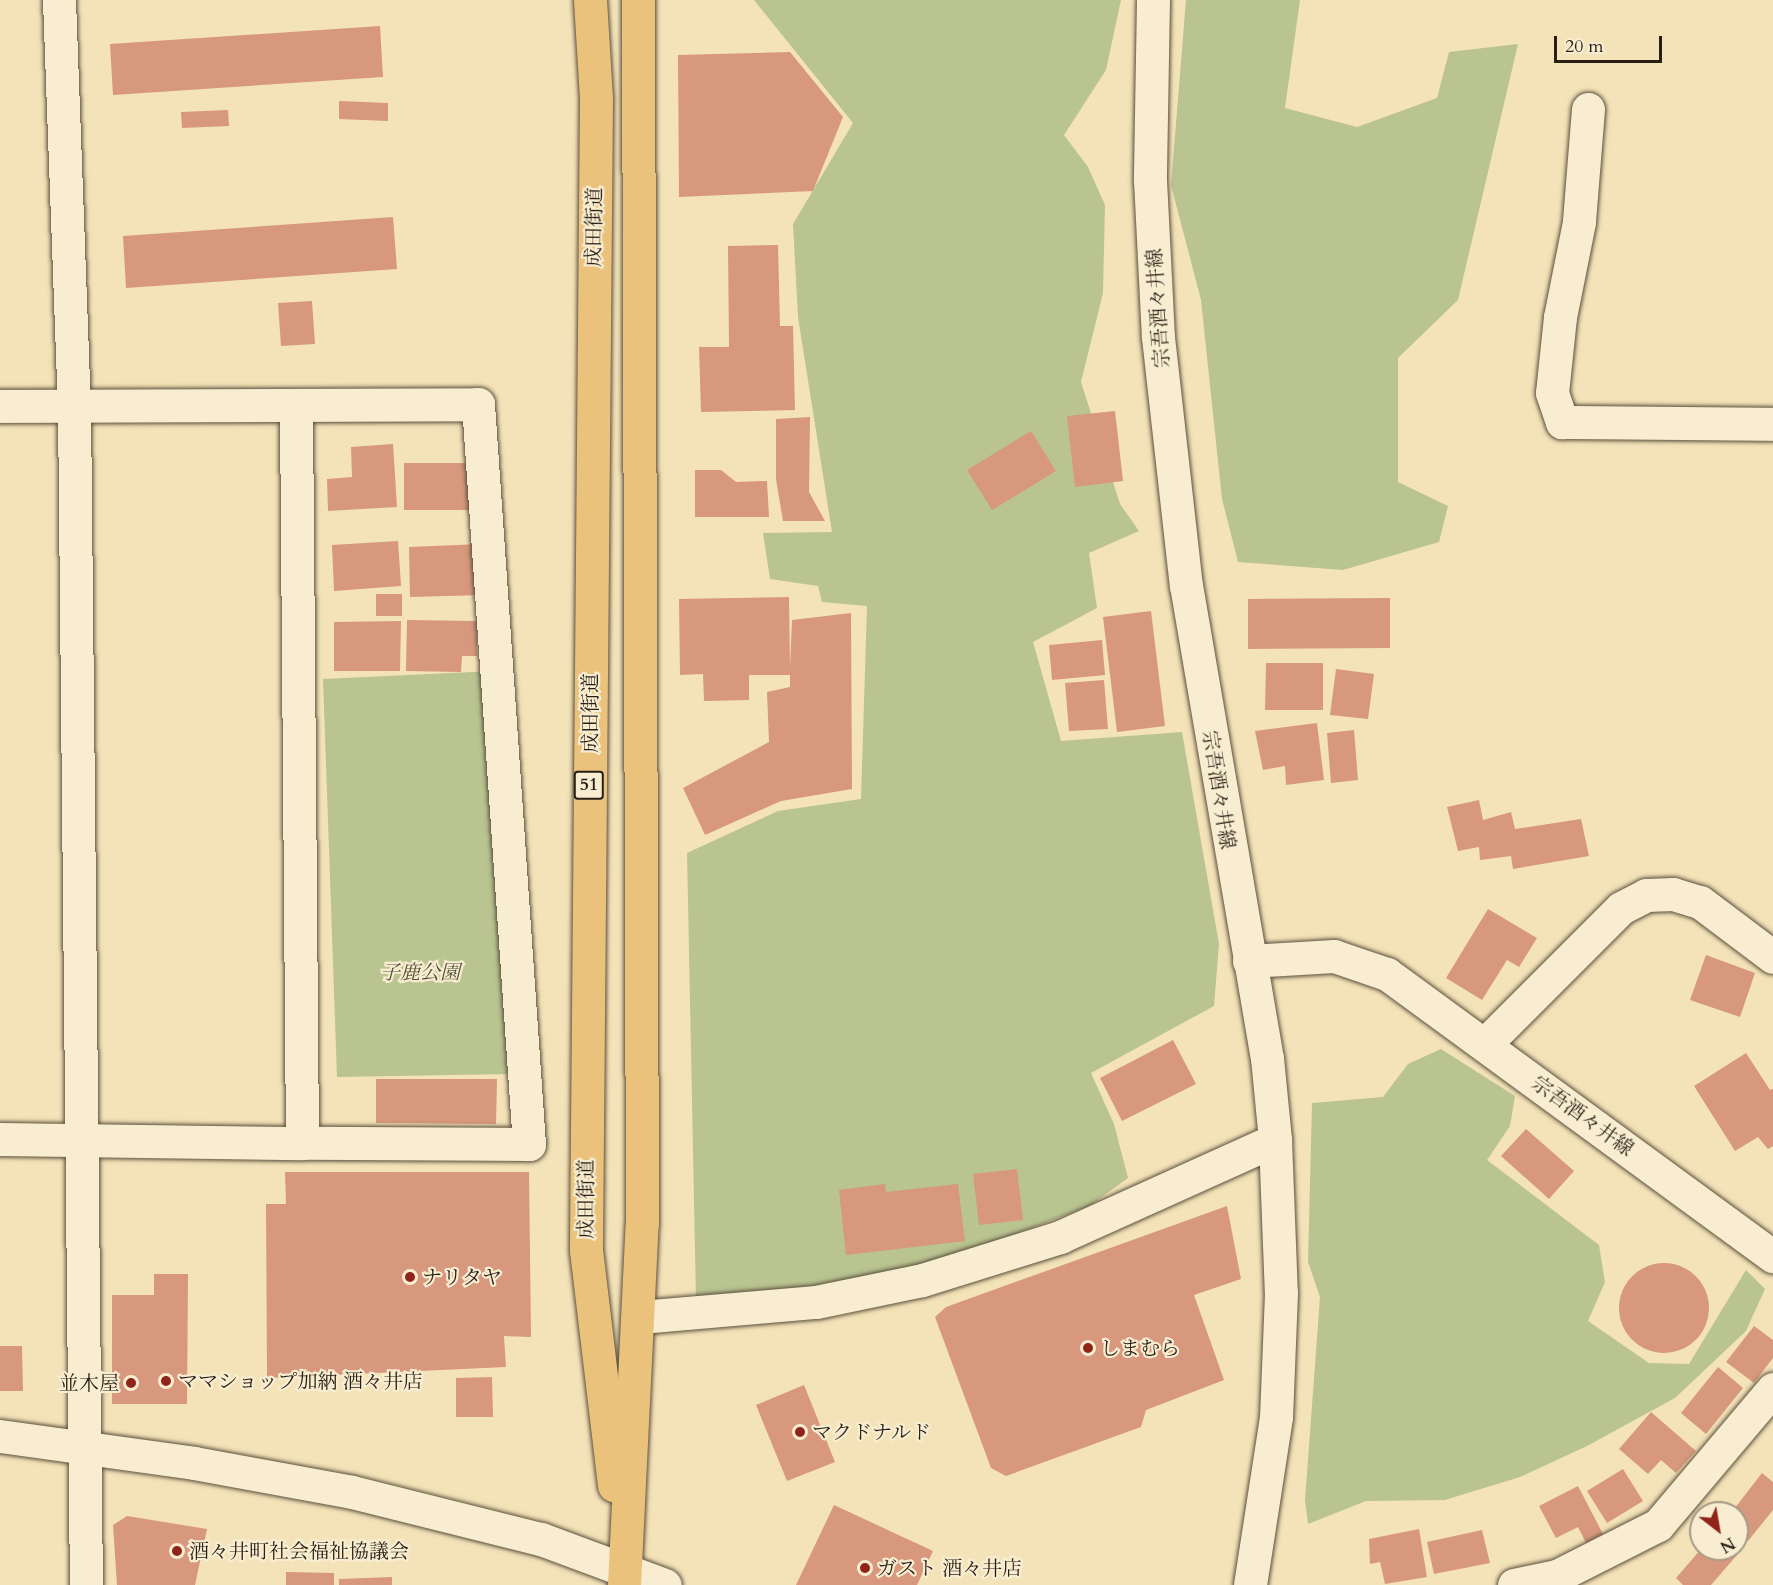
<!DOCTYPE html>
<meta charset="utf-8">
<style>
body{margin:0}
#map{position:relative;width:1773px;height:1585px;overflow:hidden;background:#f4e3b8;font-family:Cardo,"Noto Serif JP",serif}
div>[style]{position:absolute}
.green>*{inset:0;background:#b9c490}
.building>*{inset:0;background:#d7987d}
.round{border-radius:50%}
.roads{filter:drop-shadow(0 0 2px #5b4f3d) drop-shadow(0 0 2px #5b4f3d)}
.street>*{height:33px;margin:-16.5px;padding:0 16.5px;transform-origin:16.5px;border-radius:16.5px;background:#f8edd1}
.secondary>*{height:33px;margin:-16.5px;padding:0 16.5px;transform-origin:16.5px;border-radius:16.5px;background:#f8edd1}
.highway>*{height:33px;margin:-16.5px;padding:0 16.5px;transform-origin:16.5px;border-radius:16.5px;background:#eac27c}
.dots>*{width:16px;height:16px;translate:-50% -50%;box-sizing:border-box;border:3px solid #f8edd1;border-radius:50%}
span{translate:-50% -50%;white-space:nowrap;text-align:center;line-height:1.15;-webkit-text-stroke:4.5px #f8edd1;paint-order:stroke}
.shield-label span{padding:2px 4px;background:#f8edd1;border:2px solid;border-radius:4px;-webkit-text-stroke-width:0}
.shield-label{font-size:18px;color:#281e14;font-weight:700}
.street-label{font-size:20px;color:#281e14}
.park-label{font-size:20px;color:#545039;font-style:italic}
.poi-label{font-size:20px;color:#281e14}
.left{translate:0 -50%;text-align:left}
.right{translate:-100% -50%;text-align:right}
.north{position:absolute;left:1689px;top:1501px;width:60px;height:60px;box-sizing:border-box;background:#f8edd1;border:2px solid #a59a85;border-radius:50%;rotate:149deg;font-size:16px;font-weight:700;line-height:24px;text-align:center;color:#281e14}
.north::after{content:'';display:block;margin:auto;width:21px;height:27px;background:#8f2418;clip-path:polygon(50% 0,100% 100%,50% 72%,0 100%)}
.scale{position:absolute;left:1554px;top:36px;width:108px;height:27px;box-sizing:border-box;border:3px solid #281e14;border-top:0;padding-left:8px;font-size:18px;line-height:21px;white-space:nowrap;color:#281e14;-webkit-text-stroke:4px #f8edd1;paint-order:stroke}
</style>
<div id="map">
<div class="green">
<div style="clip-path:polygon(754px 0,1121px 0,1106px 70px,1064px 135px,1088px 167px,1105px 205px,1103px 293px,1081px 382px,1120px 504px,1139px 531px,1089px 553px,1097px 608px,1033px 642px,1061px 741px,1182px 732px,1219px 944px,1214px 1006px,1091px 1073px,1114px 1124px,1128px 1178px,1088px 1207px,964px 1253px,822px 1288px,696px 1300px,687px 853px,778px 811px,861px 799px,867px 606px,822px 602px,818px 586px,770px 579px,763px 533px,832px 532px,798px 317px,793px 224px,853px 123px)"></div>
<div style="clip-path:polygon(1186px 0,1300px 0,1285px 108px,1357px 127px,1437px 98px,1449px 52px,1518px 44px,1458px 300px,1398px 358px,1398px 482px,1448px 506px,1439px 542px,1343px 570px,1238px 562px,1222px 499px,1201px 300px,1171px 185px)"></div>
<div style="clip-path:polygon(494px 671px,511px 1074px,337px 1077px,323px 679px)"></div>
<div style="clip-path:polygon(1441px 1049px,1515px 1096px,1510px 1126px,1487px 1160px,1599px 1245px,1605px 1282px,1588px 1321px,1649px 1363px,1689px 1364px,1746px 1270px,1765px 1289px,1746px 1331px,1675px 1398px,1587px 1446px,1520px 1477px,1445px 1500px,1366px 1501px,1308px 1524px,1305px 1500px,1320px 1297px,1308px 1262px,1312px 1103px,1383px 1097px,1408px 1064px)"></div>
</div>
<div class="building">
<div style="clip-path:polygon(380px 26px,383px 77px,113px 95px,110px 44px)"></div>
<div style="clip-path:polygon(790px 52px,843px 117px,813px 191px,679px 197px,678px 55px)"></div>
<div style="clip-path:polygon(339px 101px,388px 103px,388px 121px,339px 119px)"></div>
<div style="clip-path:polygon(228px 110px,229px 126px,182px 128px,181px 112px)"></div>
<div style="clip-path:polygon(393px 217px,397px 269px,126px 288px,123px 236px)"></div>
<div style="clip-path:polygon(778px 245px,780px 326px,793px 326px,795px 410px,701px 412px,699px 347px,729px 347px,728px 246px)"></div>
<div style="clip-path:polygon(312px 301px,315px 344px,281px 346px,278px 303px)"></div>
<div style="clip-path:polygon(1115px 411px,1123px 481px,1075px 487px,1067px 416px)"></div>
<div style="clip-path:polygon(810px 417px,809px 492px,825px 521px,783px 521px,776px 479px,776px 419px)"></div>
<div style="clip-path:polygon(1031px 431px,1056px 471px,992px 510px,967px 470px)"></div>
<div style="clip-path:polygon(393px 444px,397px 507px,328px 511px,327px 479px,352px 477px,351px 447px)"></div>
<div style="clip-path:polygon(404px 463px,472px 463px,472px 510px,404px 510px)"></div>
<div style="clip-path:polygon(695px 470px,721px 470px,736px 482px,767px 481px,769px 517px,695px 517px)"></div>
<div style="clip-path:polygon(398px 541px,401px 586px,334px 591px,332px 545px)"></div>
<div style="clip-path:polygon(481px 544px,483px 595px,410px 597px,409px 547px)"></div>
<div style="clip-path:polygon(376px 594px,402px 594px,402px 616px,376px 616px)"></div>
<div style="clip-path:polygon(789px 597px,790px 668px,792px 620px,851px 613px,852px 789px,781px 801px,705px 835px,683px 788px,769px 742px,767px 692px,790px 687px,790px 675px,749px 675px,749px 700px,704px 701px,703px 674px,680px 675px,679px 599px)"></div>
<div style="clip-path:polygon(1390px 598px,1390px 648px,1248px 649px,1248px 599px)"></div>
<div style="clip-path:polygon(1151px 611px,1165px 726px,1117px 732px,1103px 617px)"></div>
<div style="clip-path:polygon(407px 620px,477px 621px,477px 656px,462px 656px,461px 672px,406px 671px)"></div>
<div style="clip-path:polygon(401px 621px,400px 671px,334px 671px,334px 622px)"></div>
<div style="clip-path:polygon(1102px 640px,1105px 675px,1052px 680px,1049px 645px)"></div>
<div style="clip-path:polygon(1266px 663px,1323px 663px,1323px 710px,1265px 710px)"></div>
<div style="clip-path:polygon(1336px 669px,1374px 674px,1368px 719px,1330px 715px)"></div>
<div style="clip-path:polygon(1104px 680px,1108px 729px,1069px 731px,1065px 683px)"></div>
<div style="clip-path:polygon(1317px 723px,1324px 780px,1286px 785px,1285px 766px,1263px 770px,1255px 731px)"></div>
<div style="clip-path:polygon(1354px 730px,1358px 780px,1331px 783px,1327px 733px)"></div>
<div style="clip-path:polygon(1479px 800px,1483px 820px,1511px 812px,1515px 829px,1581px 819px,1589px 856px,1513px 869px,1511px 856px,1480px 860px,1479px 847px,1458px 851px,1447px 807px)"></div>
<div style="clip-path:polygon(1488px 909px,1537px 938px,1519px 967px,1507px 960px,1482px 1000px,1446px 978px)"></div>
<div style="clip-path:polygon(1706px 955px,1755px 973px,1740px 1017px,1690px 1000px)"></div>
<div style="clip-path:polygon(1173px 1040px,1196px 1084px,1122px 1121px,1100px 1078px)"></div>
<div style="clip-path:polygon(1746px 1053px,1770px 1090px,1773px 1089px,1773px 1146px,1768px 1149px,1758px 1137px,1735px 1151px,1694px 1086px)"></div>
<div style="clip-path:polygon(376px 1079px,497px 1079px,496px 1124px,376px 1123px)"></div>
<div style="clip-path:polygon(1526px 1129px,1574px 1171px,1549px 1199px,1501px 1156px)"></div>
<div style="clip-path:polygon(1017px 1169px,1023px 1220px,979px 1225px,973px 1174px)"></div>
<div style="clip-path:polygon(285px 1172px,529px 1172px,531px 1337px,504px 1336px,506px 1367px,267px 1378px,266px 1204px,286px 1204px)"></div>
<div style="clip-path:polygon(885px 1184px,886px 1192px,958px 1184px,965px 1241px,846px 1255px,839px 1190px)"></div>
<div style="clip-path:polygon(1227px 1206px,1241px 1279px,1194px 1295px,1224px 1380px,1146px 1410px,1141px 1427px,1006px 1476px,991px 1468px,935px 1317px,946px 1307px)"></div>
<div class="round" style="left:1619px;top:1263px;width:90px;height:90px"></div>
<div style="clip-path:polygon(154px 1274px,188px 1274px,187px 1404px,112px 1404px,112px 1295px,154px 1295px)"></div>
<div style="clip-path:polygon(1754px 1326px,1773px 1340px,1773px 1358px,1754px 1383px,1726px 1362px)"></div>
<div style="clip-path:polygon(0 1346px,22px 1346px,23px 1391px,0 1391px)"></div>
<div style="clip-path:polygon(1718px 1367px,1743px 1388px,1706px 1434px,1681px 1413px)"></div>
<div style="clip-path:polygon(492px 1377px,493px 1417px,456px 1417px,456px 1378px)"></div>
<div style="clip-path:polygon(804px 1385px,835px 1462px,787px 1481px,756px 1405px)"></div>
<div style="clip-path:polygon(1651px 1412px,1696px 1451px,1676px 1473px,1661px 1460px,1648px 1474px,1619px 1449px)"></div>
<div style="clip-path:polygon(1623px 1469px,1643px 1501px,1607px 1523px,1587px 1491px)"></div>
<div style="clip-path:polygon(1762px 1473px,1773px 1482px,1773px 1510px,1748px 1541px,1737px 1532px,1737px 1513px,1731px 1513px)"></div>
<div style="clip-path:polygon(1578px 1486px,1603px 1534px,1586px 1543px,1578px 1527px,1556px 1538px,1539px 1506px)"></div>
<div style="clip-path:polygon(834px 1505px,933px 1551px,917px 1585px,796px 1585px)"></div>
<div style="clip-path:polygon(127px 1516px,207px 1529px,195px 1585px,117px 1585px,113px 1525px)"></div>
<div style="clip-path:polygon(1419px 1529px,1427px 1577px,1385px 1584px,1380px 1562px,1370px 1564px,1369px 1539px)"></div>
<div style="clip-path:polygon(1482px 1530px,1490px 1563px,1434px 1574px,1427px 1542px)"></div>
<div style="clip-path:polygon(1701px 1549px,1730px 1549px,1737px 1555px,1711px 1585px,1683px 1585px,1676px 1578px)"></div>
<div style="clip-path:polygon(286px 1572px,334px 1573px,334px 1585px,286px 1585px)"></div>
<div style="clip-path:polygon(392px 1577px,392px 1585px,339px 1585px,339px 1579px)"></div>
</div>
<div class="roads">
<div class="street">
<div style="left:59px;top:0;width:406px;rotate:87.9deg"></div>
<div style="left:74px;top:406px;width:1179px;rotate:89.42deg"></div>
<div style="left:1588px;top:109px;width:113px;rotate:94.6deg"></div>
<div style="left:1579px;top:222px;width:97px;rotate:101.3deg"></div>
<div style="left:1560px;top:317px;width:76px;rotate:96deg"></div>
<div style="left:1552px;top:393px;width:31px;rotate:71deg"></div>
<div style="left:1562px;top:422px;width:211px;rotate:0.5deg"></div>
<div style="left:0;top:406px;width:478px;rotate:-0.2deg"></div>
<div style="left:478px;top:404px;width:742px;rotate:86.06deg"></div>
<div style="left:529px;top:1144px;width:227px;rotate:-179.7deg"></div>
<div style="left:1485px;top:1044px;width:192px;rotate:-45deg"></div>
<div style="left:1621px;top:908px;width:28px;rotate:-27deg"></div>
<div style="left:1646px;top:895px;width:27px;rotate:-2deg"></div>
<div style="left:1673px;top:894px;width:28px;rotate:17deg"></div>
<div style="left:1700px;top:902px;width:91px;rotate:37deg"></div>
<div style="left:0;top:1139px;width:302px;rotate:0.8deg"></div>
<div style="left:302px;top:1143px;width:737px;rotate:-90.47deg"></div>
<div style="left:640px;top:1317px;width:177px;rotate:-4.9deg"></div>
<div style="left:816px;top:1302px;width:108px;rotate:-11.7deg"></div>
<div style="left:922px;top:1280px;width:145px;rotate:-17.3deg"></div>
<div style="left:1060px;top:1237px;width:236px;rotate:-24.3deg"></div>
<div style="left:1514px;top:1585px;width:44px;rotate:-11.8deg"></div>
<div style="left:1557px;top:1576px;width:113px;rotate:-26.8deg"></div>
<div style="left:1658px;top:1525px;width:178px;rotate:-49.8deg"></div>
</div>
<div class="secondary">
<div style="left:1153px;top:0;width:180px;rotate:91deg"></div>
<div style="left:1150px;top:180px;width:157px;rotate:87.1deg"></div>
<div style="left:1158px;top:337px;width:250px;rotate:83.6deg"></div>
<div style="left:1186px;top:585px;width:480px;rotate:80.3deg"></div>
<div style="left:1267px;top:1058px;width:82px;rotate:84.4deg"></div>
<div style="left:1275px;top:1140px;width:153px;rotate:87.8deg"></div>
<div style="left:1281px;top:1293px;width:124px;rotate:92.3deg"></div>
<div style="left:1276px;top:1417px;width:170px;rotate:98.8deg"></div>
<div style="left:1249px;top:961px;width:85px;rotate:-3.4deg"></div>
<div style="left:1334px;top:956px;width:56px;rotate:18.8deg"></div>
<div style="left:1387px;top:974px;width:478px;rotate:36.2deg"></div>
<div style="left:0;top:1436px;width:196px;rotate:7.9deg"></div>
<div style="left:194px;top:1463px;width:161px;rotate:10.4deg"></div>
<div style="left:352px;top:1492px;width:195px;rotate:14deg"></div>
<div style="left:541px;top:1539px;width:132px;rotate:20.4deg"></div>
</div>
<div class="highway">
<div style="left:590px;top:0;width:99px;rotate:86.5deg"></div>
<div style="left:596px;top:99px;width:1151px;rotate:90.5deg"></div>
<div style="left:586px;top:1250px;width:237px;rotate:83.2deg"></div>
<div style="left:624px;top:1585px;width:362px;rotate:-87.2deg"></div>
<div style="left:642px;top:1223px;width:1223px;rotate:-90.19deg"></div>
</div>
</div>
<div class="dots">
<div style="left:410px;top:1277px;background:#8f2418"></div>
<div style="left:1088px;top:1348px;background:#8f2418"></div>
<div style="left:166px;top:1381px;background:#8f2418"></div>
<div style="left:131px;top:1383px;background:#8f2418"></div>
<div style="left:800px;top:1432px;background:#8f2418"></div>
<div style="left:177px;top:1551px;background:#8f2418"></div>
<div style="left:865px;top:1568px;background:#8f2418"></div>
</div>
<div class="shield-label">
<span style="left:589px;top:785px">51</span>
</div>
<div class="street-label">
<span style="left:594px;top:227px;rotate:-89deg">成田街道</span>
<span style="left:1158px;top:308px;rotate:-94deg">宗吾酒々井線</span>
<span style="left:590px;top:713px;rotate:-90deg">成田街道</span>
<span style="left:1219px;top:790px;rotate:81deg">宗吾酒々井線</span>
<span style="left:1583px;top:1116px;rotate:36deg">宗吾酒々井線</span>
<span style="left:586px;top:1199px;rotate:-90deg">成田街道</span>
</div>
<div class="park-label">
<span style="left:420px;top:972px">子鹿公園</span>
</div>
<div class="poi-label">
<span class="left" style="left:422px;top:1277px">ナリタヤ</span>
<span class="left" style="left:1100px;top:1348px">しまむら</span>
<span class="left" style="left:178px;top:1381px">ママショップ加納 酒々井店</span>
<span class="right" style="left:119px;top:1383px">並木屋</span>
<span class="left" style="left:812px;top:1432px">マクドナルド</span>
<span class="left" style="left:189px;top:1551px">酒々井町社会福祉協議会</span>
<span class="left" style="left:877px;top:1568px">ガスト 酒々井店</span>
</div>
<div class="north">N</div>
<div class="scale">20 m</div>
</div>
